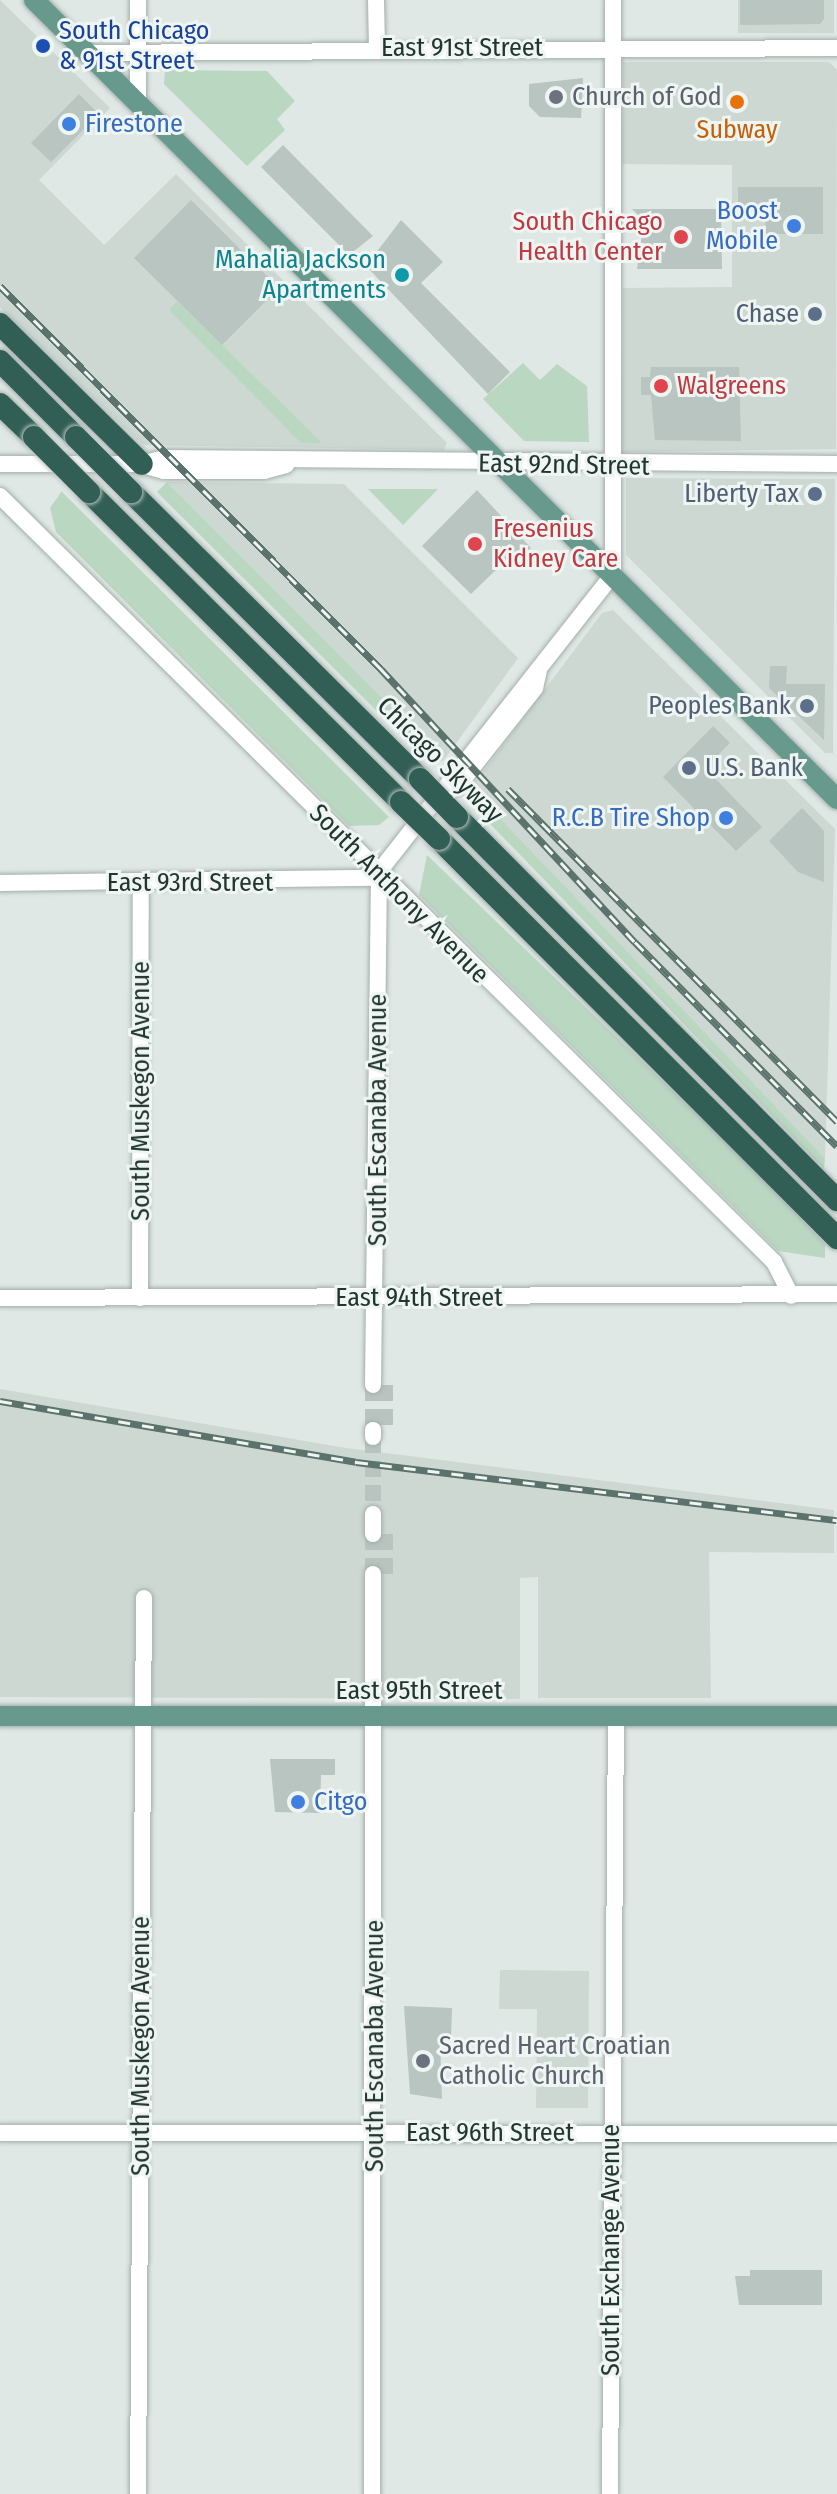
<!DOCTYPE html>
<style>
body{margin:0}
#map{position:relative;width:837px;height:2494px;overflow:hidden;background:#dfe8e4;font-family:"Fira Sans Condensed",sans-serif}
div>[style]{position:absolute}
.built>*{inset:0;background:#cdd8d3}
.green>*{inset:0;background:#bad7c2}
.building>*{inset:0;background:#b8c5c0}
.minor-tunnel>*{height:16px;margin-top:-8px;transform-origin:0;background:repeating-linear-gradient(90deg,#b9c4c0 0 16px,transparent 0 24px)}
.roads{filter:drop-shadow(0 0 2px #a3afab) drop-shadow(0 0 2px #a3afab)}
.minor>*{height:16px;margin:-8px;padding:0 8px;transform-origin:8px;border-radius:8px;background:#fff}
.major>*{height:20px;margin:-10px;padding:0 10px;transform-origin:10px;border-radius:10px;background:#68998d}
.highway>*{height:22px;margin:-11px;padding:0 11px;transform-origin:11px;border-radius:11px;background:#315f56}
.rail>*{height:7px;margin-top:-3.5px;transform-origin:0;background:repeating-linear-gradient(90deg,#eff5f2 0 12px,#5c726c 0 24px);box-sizing:border-box;border-block:2px solid #5c726c}
.bridges{filter:drop-shadow(0 0 2px #bdc3c1) drop-shadow(0 0 2px #bdc3c1)}
.highway-bridge>*{height:22px;margin:-11px;padding:0 11px;transform-origin:11px;border-radius:11px;background:#315f56}
.dots>*{width:22px;height:22px;translate:-50% -50%;box-sizing:border-box;border:4px solid #eff5f2;border-radius:50%}
span{translate:-50% -50%;white-space:nowrap;text-align:center;line-height:1.15;-webkit-text-stroke:6px #eff5f2;paint-order:stroke}
.transit-label{font-size:26px;color:#164399}
.left{translate:0 -50%;text-align:left}
.street-label{font-size:26px;color:#223631}
.worship-label{font-size:26px;color:#5b616d}
.shop-label{font-size:26px;color:#366cbe}
.right{translate:-100% -50%;text-align:right}
.food-label{font-size:26px;color:#c56008}
.health-label{font-size:26px;color:#be3a42}
.culture-label{font-size:26px;color:#0d838f}
.service-label{font-size:26px;color:#4e5e75}
</style>
<div id="map">
<div class="built">
<div style="clip-path:polygon(0 0,110px 108px,39px 180px,104px 245px,176px 174px,447px 443px,444px 450px,143px 445px,0 307px)"></div>
<div style="clip-path:polygon(738px 0,834px 0,834px 33px,738px 33px)"></div>
<div style="clip-path:polygon(623px 62px,829px 62px,837px 70px,836px 449px,622px 452px,623px 288px,732px 287px,732px 165px,622px 164px)"></div>
<div style="clip-path:polygon(626px 478px,835px 479px,833px 753px,825px 753px,626px 555px)"></div>
<div style="clip-path:polygon(167px 482px,344px 484px,518px 658px,444px 760px)"></div>
<div style="clip-path:polygon(613px 610px,835px 829px,825px 1158px,471px 788px,602px 613px)"></div>
<div style="clip-path:polygon(0 1389px,346px 1448px,834px 1510px,834px 1553px,709px 1552px,711px 1698px,538px 1698px,538px 1577px,520px 1578px,520px 1699px,0 1697px)"></div>
<div style="clip-path:polygon(500px 1970px,589px 1971px,588px 2108px,536px 2108px,537px 2009px,499px 2009px)"></div>
</div>
<div class="green">
<div style="clip-path:polygon(165px 70px,267px 71px,295px 101px,277px 119px,285px 130px,247px 166px,164px 84px)"></div>
<div style="clip-path:polygon(177px 301px,222px 345px,322px 443px,301px 443px,169px 310px)"></div>
<div style="clip-path:polygon(523px 363px,540px 380px,557px 364px,587px 386px,589px 442px,524px 441px,483px 399px)"></div>
<div style="clip-path:polygon(167px 482px,444px 760px,431px 765px,157px 492px)"></div>
<div style="clip-path:polygon(368px 489px,438px 489px,403px 525px)"></div>
<div style="clip-path:polygon(62px 491px,62px 492px,389px 817px,379px 825px,349px 826px,56px 532px,50px 508px)"></div>
<div style="clip-path:polygon(471px 788px,825px 1158px,824px 1169px,469px 802px)"></div>
<div style="clip-path:polygon(427px 855px,748px 1163px,825px 1244px,825px 1258px,778px 1251px,419px 895px)"></div>
</div>
<div class="building">
<div style="clip-path:polygon(740px 0,824px 0,824px 19px,820px 24px,740px 25px)"></div>
<div style="clip-path:polygon(583px 78px,581px 118px,540px 117px,529px 106px,529px 84px)"></div>
<div style="clip-path:polygon(79px 94px,99px 114px,51px 162px,31px 143px)"></div>
<div style="clip-path:polygon(283px 145px,373px 236px,349px 255px,261px 167px)"></div>
<div style="clip-path:polygon(738px 187px,823px 187px,823px 234px,766px 234px,765px 218px,738px 218px)"></div>
<div style="clip-path:polygon(191px 200px,279px 288px,222px 345px,134px 258px)"></div>
<div style="clip-path:polygon(632px 209px,721px 209px,722px 269px,637px 269px,644px 221px)"></div>
<div style="clip-path:polygon(401px 220px,443px 262px,421px 283px,510px 372px,488px 394px,366px 266px)"></div>
<div style="clip-path:polygon(651px 367px,739px 367px,741px 441px,655px 440px,651px 395px,641px 395px,641px 377px,650px 377px)"></div>
<div style="clip-path:polygon(477px 490px,531px 548px,510px 568px,504px 562px,471px 594px,422px 546px)"></div>
<div style="clip-path:polygon(770px 666px,787px 666px,786px 684px,825px 684px,824px 740px,769px 688px)"></div>
<div style="clip-path:polygon(713px 726px,730px 743px,705px 768px,762px 827px,736px 851px,663px 777px)"></div>
<div style="clip-path:polygon(802px 808px,824px 831px,824px 882px,798px 872px,769px 841px)"></div>
<div style="clip-path:polygon(270px 1759px,335px 1759px,335px 1775px,321px 1775px,320px 1813px,275px 1812px)"></div>
<div style="clip-path:polygon(404px 2006px,452px 2008px,451px 2040px,440px 2040px,442px 2099px,410px 2094px)"></div>
<div style="clip-path:polygon(750px 2270px,822px 2270px,822px 2305px,739px 2305px,735px 2276px,750px 2276px)"></div>
</div>
<div class="minor-tunnel">
<div style="left:373px;top:1385px;width:45px;rotate:90deg"></div>
<div style="left:385px;top:1385px;width:45px;rotate:90deg"></div>
<div style="left:373px;top:1437px;width:77px;rotate:90deg"></div>
<div style="left:385px;top:1534px;width:41px;rotate:90deg"></div>
<div style="left:373px;top:1574px;width:39px;rotate:-90deg"></div>
</div>
<div class="roads">
<div class="minor">
<div style="left:138px;top:0;width:102px;rotate:90deg"></div>
<div style="left:376px;top:0;width:48px;rotate:88.8deg"></div>
<div style="left:87px;top:53px;width:750px;rotate:-0.38deg"></div>
<div style="left:0;top:464px;width:142px"></div>
<div style="left:142px;top:464px;width:23px;rotate:-15deg"></div>
<div style="left:164px;top:458px;width:673px;rotate:0.51deg"></div>
<div style="left:143px;top:465px;width:22px;rotate:16deg"></div>
<div style="left:164px;top:471px;width:100px"></div>
<div style="left:264px;top:471px;width:23px;rotate:-15deg"></div>
<div style="left:0;top:496px;width:1089px;rotate:44.7deg"></div>
<div style="left:774px;top:1262px;width:38px;rotate:63deg"></div>
<div style="left:444px;top:793px;width:16px;rotate:-27deg"></div>
<div style="left:458px;top:786px;width:125px;rotate:-51.8deg"></div>
<div style="left:535px;top:688px;width:17px;rotate:-77deg"></div>
<div style="left:0;top:883px;width:374px;rotate:-0.8deg"></div>
<div style="left:374px;top:878px;width:387px;rotate:-51.8deg"></div>
<div style="left:613px;top:574px;width:574px;rotate:-90deg"></div>
<div style="left:0;top:1298px;width:837px;rotate:-0.27deg"></div>
<div style="left:140px;top:1298px;width:415px;rotate:-89.9deg"></div>
<div style="left:373px;top:1385px;width:510px;rotate:-89.33deg"></div>
<div style="left:373px;top:1430px;width:7px;rotate:90deg"></div>
<div style="left:373px;top:1514px;width:20px;rotate:90deg"></div>
<div style="left:0;top:2133px;width:837px;rotate:0.07deg"></div>
<div style="left:138px;top:2494px;width:896px;rotate:-89.62deg"></div>
<div style="left:372px;top:2494px;width:920px;rotate:-89.94deg"></div>
<div style="left:610px;top:2494px;width:777px;rotate:-89.56deg"></div>
</div>
<div class="major">
<div style="left:34px;top:0;width:1133px;rotate:44.86deg"></div>
<div style="left:0;top:1716px;width:837px"></div>
</div>
<div class="highway">
<div style="left:0;top:324px;width:199px;rotate:44.6deg"></div>
<div style="left:0;top:361px;width:107px;rotate:45deg"></div>
<div style="left:0;top:404px;width:47px;rotate:44.1deg"></div>
<div style="left:89px;top:492px;width:440px;rotate:44.8deg"></div>
<div style="left:131px;top:492px;width:407px;rotate:44.8deg"></div>
<div style="left:457px;top:817px;width:540px;rotate:45.23deg"></div>
<div style="left:439px;top:839px;width:564px;rotate:45.07deg"></div>
</div>
</div>
<div class="rail">
<div style="left:0;top:286px;width:540px;rotate:45.15deg"></div>
<div style="left:381px;top:669px;width:373px;rotate:47.1deg"></div>
<div style="left:635px;top:942px;width:287px;rotate:45.3deg"></div>
<div style="left:508px;top:789px;width:468px;rotate:45.3deg"></div>
<div style="left:0;top:1401px;width:361px;rotate:9.7deg"></div>
<div style="left:356px;top:1462px;width:484px;rotate:6.9deg"></div>
</div>
<div class="bridges">
<div class="highway-bridge">
<div style="left:34px;top:437px;width:78px;rotate:45deg"></div>
<div style="left:76px;top:437px;width:78px;rotate:45deg"></div>
<div style="left:420px;top:779px;width:53px;rotate:45.8deg"></div>
<div style="left:401px;top:802px;width:53px;rotate:44.2deg"></div>
</div>
</div>
<div class="dots">
<div style="left:43px;top:46px;background:#1a4fb4"></div>
<div style="left:556px;top:97px;background:#6b7280"></div>
<div style="left:737px;top:102px;background:#e8710a"></div>
<div style="left:69px;top:124px;background:#3f7fe0"></div>
<div style="left:794px;top:226px;background:#3f7fe0"></div>
<div style="left:681px;top:237px;background:#e0444e"></div>
<div style="left:402px;top:275px;background:#0f9aa8"></div>
<div style="left:815px;top:314px;background:#5c6f8a"></div>
<div style="left:661px;top:386px;background:#e0444e"></div>
<div style="left:815px;top:494px;background:#5c6f8a"></div>
<div style="left:475px;top:544px;background:#e0444e"></div>
<div style="left:807px;top:706px;background:#5c6f8a"></div>
<div style="left:689px;top:768px;background:#5c6f8a"></div>
<div style="left:726px;top:818px;background:#3f7fe0"></div>
<div style="left:298px;top:1802px;background:#3f7fe0"></div>
<div style="left:423px;top:2061px;background:#6b7280"></div>
</div>
<div class="transit-label">
<span class="left" style="left:59px;top:46px">South Chicago<br>&amp; 91st Street</span>
</div>
<div class="street-label">
<span style="left:462px;top:48px">East 91st Street</span>
<span style="left:564px;top:465px;rotate:1deg">East 92nd Street</span>
<span style="left:440px;top:760px;rotate:45deg">Chicago Skyway</span>
<span style="left:190px;top:883px">East 93rd Street</span>
<span style="left:399px;top:894px;rotate:45deg">South Anthony Avenue</span>
<span style="left:141px;top:1091px;rotate:-90deg">South Muskegon Avenue</span>
<span style="left:378px;top:1120px;rotate:-90deg">South Escanaba Avenue</span>
<span style="left:419px;top:1298px">East 94th Street</span>
<span style="left:419px;top:1691px">East 95th Street</span>
<span style="left:141px;top:2046px;rotate:-90deg">South Muskegon Avenue</span>
<span style="left:375px;top:2046px;rotate:-90deg">South Escanaba Avenue</span>
<span style="left:490px;top:2133px">East 96th Street</span>
<span style="left:611px;top:2250px;rotate:-90deg">South Exchange Avenue</span>
</div>
<div class="worship-label">
<span class="left" style="left:572px;top:97px">Church of God</span>
<span class="left" style="left:439px;top:2061px">Sacred Heart Croatian<br>Catholic Church</span>
</div>
<div class="shop-label">
<span class="left" style="left:85px;top:124px">Firestone</span>
<span class="right" style="left:778px;top:226px">Boost<br>Mobile</span>
<span class="right" style="left:710px;top:818px">R.C.B Tire Shop</span>
<span class="left" style="left:314px;top:1802px">Citgo</span>
</div>
<div class="food-label">
<span style="left:737px;top:130px">Subway</span>
</div>
<div class="health-label">
<span class="right" style="left:663px;top:237px">South Chicago<br>Health Center</span>
<span class="left" style="left:677px;top:386px">Walgreens</span>
<span class="left" style="left:493px;top:544px">Fresenius<br>Kidney Care</span>
</div>
<div class="culture-label">
<span class="right" style="left:386px;top:275px">Mahalia Jackson<br>Apartments</span>
</div>
<div class="service-label">
<span class="right" style="left:799px;top:314px">Chase</span>
<span class="right" style="left:799px;top:494px">Liberty Tax</span>
<span class="right" style="left:791px;top:706px">Peoples Bank</span>
<span class="left" style="left:705px;top:768px">U.S. Bank</span>
</div>
</div>
